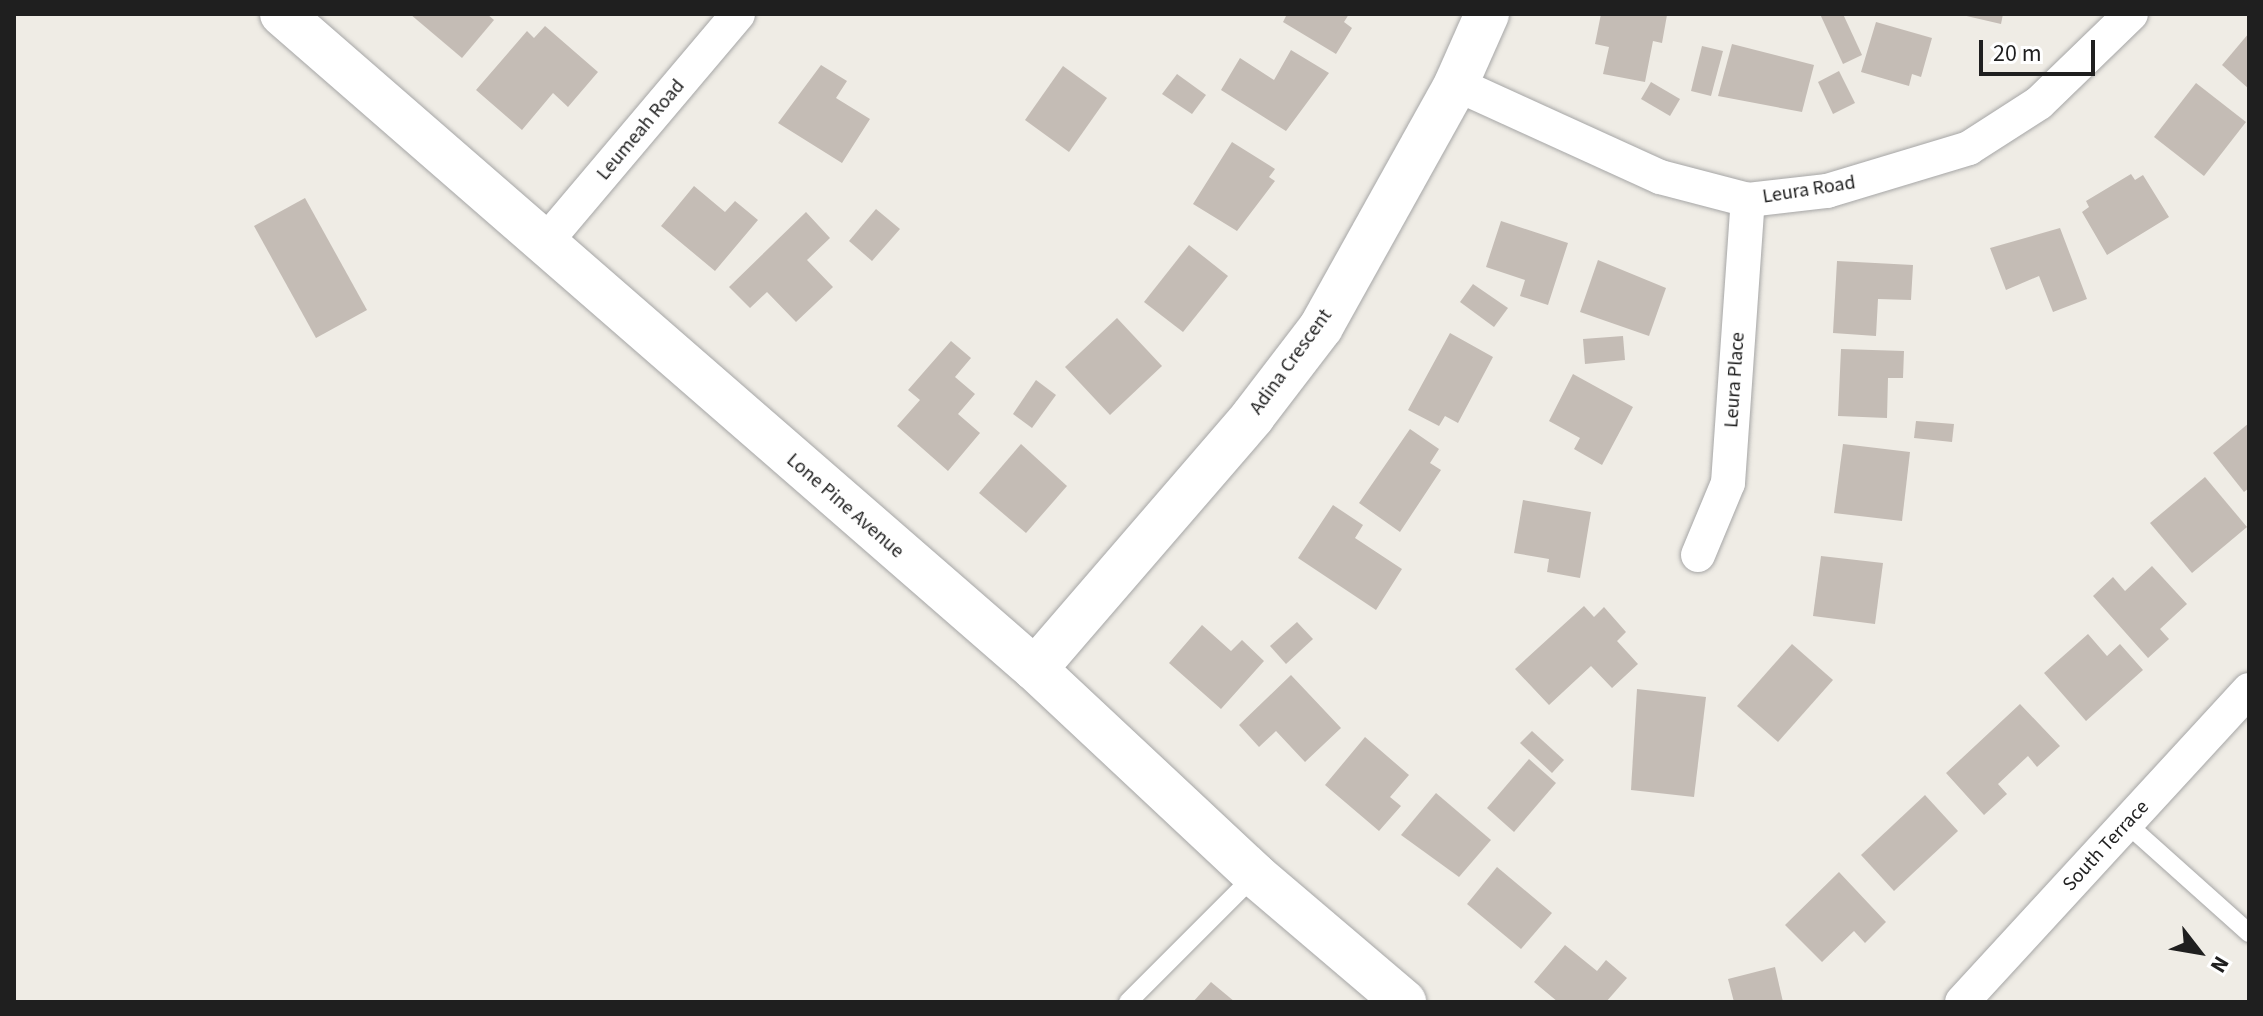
<!DOCTYPE html>
<style>
body{margin:0}
#map{position:relative;width:2263px;height:1016px;overflow:hidden;background:#efece5;font-family:"Source Sans 3",sans-serif}
div>[style]{position:absolute}
.building>*{inset:0;background:#c4bcb5}
.roads{filter:drop-shadow(0 0 2px #a6a6a6) drop-shadow(0 0 2px #a6a6a6)}
.service>*{height:18px;margin:-9px;padding:0 9px;transform-origin:9px;border-radius:9px;background:#fff}
.minor>*{height:34px;margin:-17px;padding:0 17px;transform-origin:17px;border-radius:17px;background:#fff}
.tertiary>*{height:44px;margin:-22px;padding:0 22px;transform-origin:22px;border-radius:22px;background:#fff}
span{translate:-50% -50%;white-space:nowrap;text-align:center;line-height:1.15;-webkit-text-stroke:6px #fff;paint-order:stroke}
.street-label{font-size:20px;color:#1f1f1f}
.frame{position:absolute;inset:0;border:16px solid #1f1f1f;pointer-events:none}
.north{position:absolute;left:2159px;top:912px;width:80px;height:80px;-webkit-text-stroke:6px #fff;paint-order:stroke;rotate:121deg;font-size:22px;font-weight:700;line-height:32px;text-align:center;color:#1f1f1f}
.north::after{content:'';display:block;margin:auto;width:28px;height:36px;background:#1f1f1f;clip-path:polygon(50% 0,100% 100%,50% 72%,0 100%)}
.scale{position:absolute;left:1979px;top:40px;width:116px;height:36px;box-sizing:border-box;border:4px solid #1f1f1f;border-top:0;padding-left:10px;font-size:24px;line-height:28px;white-space:nowrap;color:#1f1f1f;-webkit-text-stroke:6px #fff;paint-order:stroke}
</style>
<div id="map">
<div class="building">
<div style="clip-path:polygon(410px 14px,487px 14px,494px 20px,462px 58px)"></div>
<div style="clip-path:polygon(1287px 14px,1349px 14px,1344px 22px,1352px 28px,1336px 54px,1283px 22px)"></div>
<div style="clip-path:polygon(1601px 14px,1667px 15px,1662px 43px,1653px 41px,1645px 82px,1603px 74px,1609px 47px,1595px 44px)"></div>
<div style="clip-path:polygon(1820px 14px,1843px 14px,1862px 55px,1843px 64px)"></div>
<div style="clip-path:polygon(1958px 14px,2003px 14px,2001px 24px)"></div>
<div style="clip-path:polygon(1876px 22px,1932px 38px,1921px 77px,1912px 74px,1909px 86px,1861px 72px)"></div>
<div style="clip-path:polygon(545px 26px,598px 72px,568px 107px,553px 93px,522px 130px,476px 90px,527px 31px,534px 38px)"></div>
<div style="clip-path:polygon(2249px 33px,2249px 89px,2222px 65px)"></div>
<div style="clip-path:polygon(1732px 44px,1814px 65px,1802px 112px,1718px 96px)"></div>
<div style="clip-path:polygon(1702px 46px,1723px 51px,1711px 96px,1691px 91px)"></div>
<div style="clip-path:polygon(1291px 50px,1329px 73px,1286px 131px,1221px 90px,1240px 58px,1274px 80px)"></div>
<div style="clip-path:polygon(821px 65px,847px 81px,836px 98px,870px 119px,842px 163px,778px 123px)"></div>
<div style="clip-path:polygon(1063px 66px,1107px 98px,1069px 152px,1025px 120px)"></div>
<div style="clip-path:polygon(1839px 71px,1855px 103px,1833px 114px,1818px 82px)"></div>
<div style="clip-path:polygon(1177px 74px,1206px 95px,1192px 114px,1162px 94px)"></div>
<div style="clip-path:polygon(1651px 82px,1680px 99px,1670px 116px,1641px 99px)"></div>
<div style="clip-path:polygon(2196px 83px,2246px 122px,2204px 176px,2154px 137px)"></div>
<div style="clip-path:polygon(1232px 142px,1275px 169px,1269px 177px,1275px 181px,1237px 231px,1193px 204px)"></div>
<div style="clip-path:polygon(2131px 174px,2135px 180px,2143px 175px,2169px 217px,2107px 255px,2082px 212px,2089px 207px,2086px 201px)"></div>
<div style="clip-path:polygon(694px 186px,725px 212px,735px 201px,758px 220px,715px 271px,661px 226px)"></div>
<div style="clip-path:polygon(305px 198px,367px 310px,316px 338px,254px 226px)"></div>
<div style="clip-path:polygon(876px 209px,900px 229px,872px 261px,849px 241px)"></div>
<div style="clip-path:polygon(806px 212px,830px 238px,807px 260px,833px 287px,796px 322px,767px 292px,750px 308px,729px 287px)"></div>
<div style="clip-path:polygon(1501px 221px,1568px 243px,1548px 305px,1520px 296px,1525px 280px,1486px 267px)"></div>
<div style="clip-path:polygon(2060px 228px,2087px 299px,2053px 312px,2039px 276px,2006px 290px,1990px 248px)"></div>
<div style="clip-path:polygon(1189px 245px,1228px 276px,1183px 332px,1144px 302px)"></div>
<div style="clip-path:polygon(1598px 260px,1666px 288px,1649px 336px,1580px 312px)"></div>
<div style="clip-path:polygon(1837px 261px,1913px 265px,1911px 300px,1878px 299px,1876px 336px,1833px 333px)"></div>
<div style="clip-path:polygon(1473px 284px,1508px 308px,1494px 327px,1460px 302px)"></div>
<div style="clip-path:polygon(1117px 318px,1162px 366px,1110px 415px,1065px 367px)"></div>
<div style="clip-path:polygon(1450px 333px,1493px 357px,1458px 423px,1445px 416px,1439px 426px,1408px 410px)"></div>
<div style="clip-path:polygon(1623px 336px,1625px 360px,1585px 364px,1583px 339px)"></div>
<div style="clip-path:polygon(951px 341px,971px 358px,955px 377px,975px 394px,958px 414px,980px 433px,948px 471px,897px 426px,920px 400px,908px 390px)"></div>
<div style="clip-path:polygon(1841px 349px,1904px 351px,1903px 378px,1888px 378px,1887px 418px,1838px 416px)"></div>
<div style="clip-path:polygon(1573px 374px,1633px 407px,1602px 465px,1574px 449px,1580px 438px,1549px 421px)"></div>
<div style="clip-path:polygon(1036px 380px,1056px 395px,1032px 428px,1013px 414px)"></div>
<div style="clip-path:polygon(1916px 421px,1954px 424px,1952px 442px,1914px 438px)"></div>
<div style="clip-path:polygon(2249px 423px,2249px 488px,2244px 492px,2213px 453px)"></div>
<div style="clip-path:polygon(1410px 429px,1439px 449px,1430px 463px,1441px 470px,1400px 532px,1359px 503px)"></div>
<div style="clip-path:polygon(1021px 444px,1067px 486px,1026px 533px,979px 493px)"></div>
<div style="clip-path:polygon(1843px 444px,1910px 452px,1902px 521px,1834px 513px)"></div>
<div style="clip-path:polygon(2205px 477px,2247px 527px,2192px 573px,2150px 523px)"></div>
<div style="clip-path:polygon(1523px 500px,1591px 512px,1580px 578px,1547px 572px,1549px 559px,1514px 553px)"></div>
<div style="clip-path:polygon(1333px 505px,1363px 525px,1355px 538px,1402px 569px,1376px 610px,1298px 558px)"></div>
<div style="clip-path:polygon(1821px 556px,1883px 563px,1875px 624px,1813px 616px)"></div>
<div style="clip-path:polygon(2152px 566px,2187px 604px,2160px 629px,2169px 639px,2148px 658px,2093px 596px,2113px 577px,2125px 591px)"></div>
<div style="clip-path:polygon(1584px 606px,1594px 617px,1604px 607px,1626px 632px,1617px 641px,1638px 664px,1612px 688px,1591px 666px,1549px 705px,1515px 669px)"></div>
<div style="clip-path:polygon(1297px 622px,1313px 639px,1286px 664px,1270px 646px)"></div>
<div style="clip-path:polygon(1202px 625px,1231px 651px,1242px 640px,1264px 661px,1221px 709px,1169px 663px)"></div>
<div style="clip-path:polygon(2088px 634px,2107px 656px,2120px 644px,2143px 670px,2086px 721px,2044px 673px)"></div>
<div style="clip-path:polygon(1792px 644px,1833px 680px,1778px 742px,1737px 706px)"></div>
<div style="clip-path:polygon(1291px 675px,1341px 728px,1305px 762px,1276px 731px,1259px 747px,1239px 725px)"></div>
<div style="clip-path:polygon(1637px 689px,1706px 697px,1694px 797px,1631px 790px)"></div>
<div style="clip-path:polygon(2020px 704px,2060px 746px,2037px 767px,2028px 756px,1998px 784px,2007px 794px,1984px 815px,1946px 773px)"></div>
<div style="clip-path:polygon(1532px 731px,1564px 760px,1552px 773px,1520px 743px)"></div>
<div style="clip-path:polygon(1365px 737px,1409px 775px,1390px 797px,1401px 806px,1379px 831px,1325px 785px)"></div>
<div style="clip-path:polygon(1529px 759px,1556px 783px,1514px 832px,1487px 808px)"></div>
<div style="clip-path:polygon(1436px 793px,1491px 840px,1459px 877px,1401px 835px)"></div>
<div style="clip-path:polygon(1925px 795px,1958px 831px,1894px 891px,1861px 855px)"></div>
<div style="clip-path:polygon(1497px 867px,1552px 913px,1521px 949px,1467px 904px)"></div>
<div style="clip-path:polygon(1839px 872px,1886px 922px,1865px 943px,1854px 931px,1822px 962px,1785px 925px)"></div>
<div style="clip-path:polygon(1565px 945px,1597px 971px,1606px 960px,1627px 978px,1606px 1002px,1558px 1002px,1534px 982px)"></div>
<div style="clip-path:polygon(1775px 967px,1783px 1002px,1734px 1002px,1728px 979px)"></div>
<div style="clip-path:polygon(1211px 982px,1235px 1002px,1193px 1002px)"></div>
</div>
<div class="roads">
<div class="service">
<div style="left:2126px;top:823px;width:165px;rotate:41.8deg"></div>
<div style="left:1128px;top:1002px;width:180px;rotate:-45deg"></div>
</div>
<div class="minor">
<div style="left:1456px;top:84px;width:224px;rotate:24.5deg"></div>
<div style="left:1660px;top:177px;width:91px;rotate:14.6deg"></div>
<div style="left:1748px;top:200px;width:80px;rotate:-6.5deg"></div>
<div style="left:1827px;top:191px;width:148px;rotate:-16.8deg"></div>
<div style="left:1969px;top:148px;width:83px;rotate:-32.7deg"></div>
<div style="left:2039px;top:103px;width:128px;rotate:-44.1deg"></div>
<div style="left:543px;top:245px;width:302px;rotate:-49.8deg"></div>
<div style="left:1698px;top:555px;width:78px;rotate:-67.4deg"></div>
<div style="left:1728px;top:483px;width:284px;rotate:-86deg"></div>
<div style="left:1962px;top:1002px;width:424px;rotate:-47.4deg"></div>
</div>
<div class="tertiary">
<div style="left:282px;top:14px;width:998px;rotate:41.02deg"></div>
<div style="left:1035px;top:669px;width:301px;rotate:43.1deg"></div>
<div style="left:1255px;top:875px;width:196px;rotate:40.4deg"></div>
<div style="left:1035px;top:669px;width:334px;rotate:-49.2deg"></div>
<div style="left:1253px;top:416px;width:112px;rotate:-52.6deg"></div>
<div style="left:1321px;top:327px;width:278px;rotate:-60.9deg"></div>
<div style="left:1456px;top:84px;width:77px;rotate:-66.1deg"></div>
</div>
</div>
<div class="street-label">
<span style="left:641px;top:130px;rotate:-50deg">Leumeah Road</span>
<span style="left:1809px;top:190px;rotate:-9deg">Leura Road</span>
<span style="left:1291px;top:362px;rotate:-54deg">Adina Crescent</span>
<span style="left:1735px;top:380px;rotate:-86deg">Leura Place</span>
<span style="left:845px;top:506px;rotate:41deg">Lone Pine Avenue</span>
<span style="left:2106px;top:846px;rotate:-47deg">South Terrace</span>
</div>
<div class="frame"></div>
<div class="north">N</div>
<div class="scale">20 m</div>
</div>
